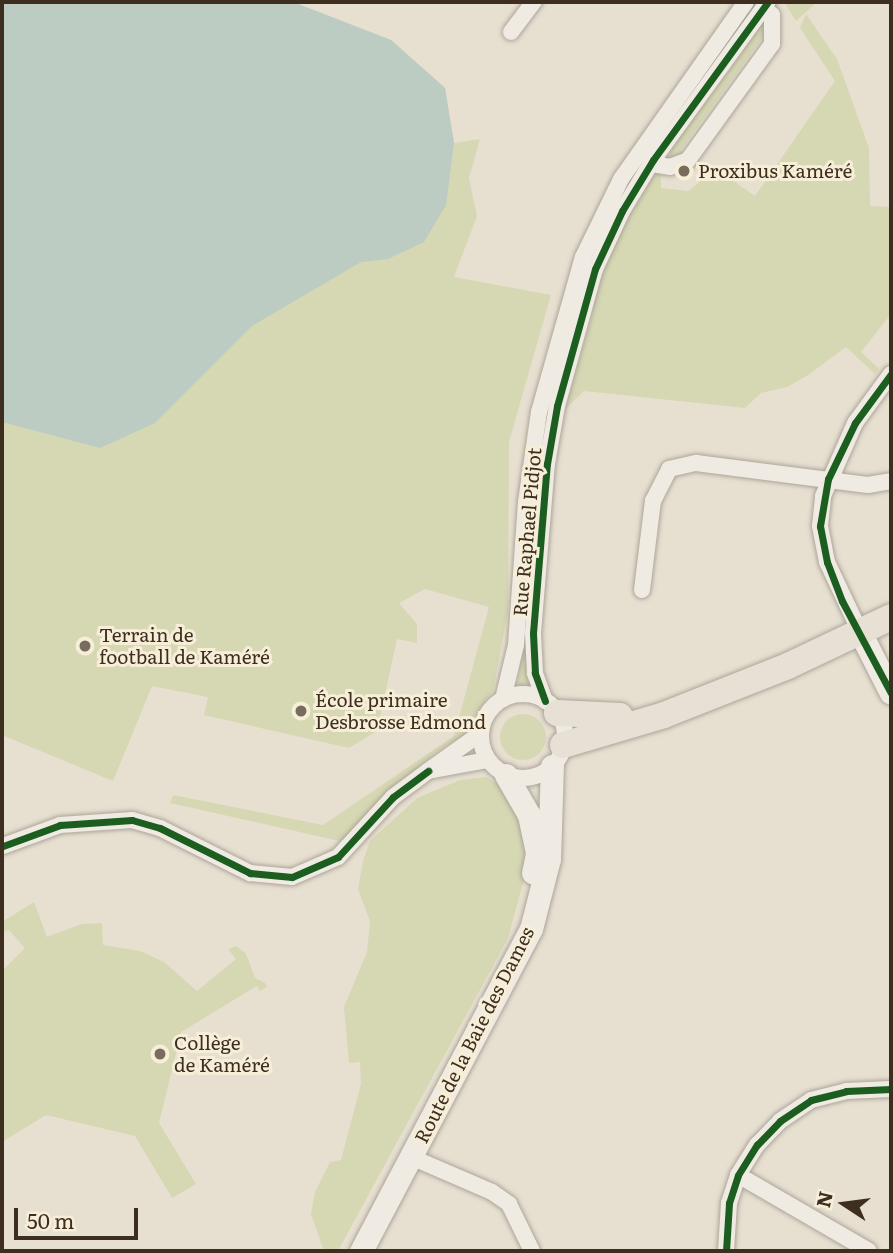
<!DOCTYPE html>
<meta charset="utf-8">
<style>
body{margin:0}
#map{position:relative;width:893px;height:1253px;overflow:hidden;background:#e7e0d1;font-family:Literata,serif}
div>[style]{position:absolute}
.green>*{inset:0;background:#d6d7b3}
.round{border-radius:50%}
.water>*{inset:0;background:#bcccc2}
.roads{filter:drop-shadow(0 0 2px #ada599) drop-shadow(0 0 2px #ada599)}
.street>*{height:16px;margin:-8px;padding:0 8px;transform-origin:8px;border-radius:8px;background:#efebe3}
.street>.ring{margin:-8px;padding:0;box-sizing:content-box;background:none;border:16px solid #efebe3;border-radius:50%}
.secondary>*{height:23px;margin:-11.5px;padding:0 11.5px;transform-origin:11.5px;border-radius:11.5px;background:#efebe3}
.primary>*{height:26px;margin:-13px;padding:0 13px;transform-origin:13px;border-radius:13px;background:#e6e1d4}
.cycleway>*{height:7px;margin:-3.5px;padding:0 3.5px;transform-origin:3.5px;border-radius:3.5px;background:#1b5e20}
.dots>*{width:19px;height:19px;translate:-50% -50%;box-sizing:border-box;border:4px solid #f7eed8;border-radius:50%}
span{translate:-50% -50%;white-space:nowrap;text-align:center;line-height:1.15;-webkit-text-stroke:6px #f7eed8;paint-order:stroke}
.poi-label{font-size:19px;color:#3d2e20}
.left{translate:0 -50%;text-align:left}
.street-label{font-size:19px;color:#3d2e20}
.frame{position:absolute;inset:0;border:4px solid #3d2e20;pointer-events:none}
.north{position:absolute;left:809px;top:1169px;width:70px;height:70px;-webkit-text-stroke:5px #f7eed8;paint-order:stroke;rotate:283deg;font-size:19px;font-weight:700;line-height:28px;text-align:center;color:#3d2e20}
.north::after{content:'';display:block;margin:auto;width:24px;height:32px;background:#3d2e20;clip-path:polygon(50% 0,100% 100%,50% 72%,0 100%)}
.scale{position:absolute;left:14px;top:1208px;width:124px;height:32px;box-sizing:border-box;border:4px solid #3d2e20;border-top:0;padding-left:9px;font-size:21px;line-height:24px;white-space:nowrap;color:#3d2e20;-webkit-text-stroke:5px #f7eed8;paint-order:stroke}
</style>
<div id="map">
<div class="green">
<div style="clip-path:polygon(evenodd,2px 2px,293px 2px,391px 40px,445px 88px,454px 143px,480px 139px,469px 178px,477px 216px,454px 277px,551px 295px,509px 442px,508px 611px,493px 691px,473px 717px,470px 731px,436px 752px,376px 805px,344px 842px,170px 803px,173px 795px,323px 825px,454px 736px,489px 607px,425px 589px,399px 603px,417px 624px,417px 643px,397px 639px,377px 731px,349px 748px,204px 715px,208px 697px,152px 686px,113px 781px,2px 735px,2px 2px,446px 199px,388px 259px,364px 260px,400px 243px,446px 199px)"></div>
<div style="clip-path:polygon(784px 2px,817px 2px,796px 21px)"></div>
<div style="clip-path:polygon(806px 14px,837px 59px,869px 148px,870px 206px,891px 207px,891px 314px,861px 352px,879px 369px,875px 374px,846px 347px,808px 375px,787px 387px,761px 393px,745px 408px,584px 391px,565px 409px,593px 312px,592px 296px,627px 212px,651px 173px,661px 170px,661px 188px,689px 191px,715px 168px,755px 196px,835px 81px,800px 28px)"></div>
<div style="clip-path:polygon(761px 24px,767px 26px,772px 44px,762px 38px,680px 151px,688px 160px,671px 158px,668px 147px)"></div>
<div style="clip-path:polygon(636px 164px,641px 166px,563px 365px,532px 685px,518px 687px,542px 425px,583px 271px)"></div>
<div class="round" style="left:500px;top:714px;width:46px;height:46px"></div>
<div style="clip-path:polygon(486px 777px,509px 791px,526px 836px,524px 880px,508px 938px,338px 1251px,324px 1251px,311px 1214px,315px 1192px,330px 1162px,341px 1160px,361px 1084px,360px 1062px,349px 1063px,344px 1007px,367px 952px,370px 921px,358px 889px,363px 861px,370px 841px,417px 798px,460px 780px)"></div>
<div style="clip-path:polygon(34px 902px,47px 937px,82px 924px,102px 923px,103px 945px,140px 951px,164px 962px,197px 991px,236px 959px,228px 949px,236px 946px,246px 954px,255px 978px,265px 983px,267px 987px,260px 991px,257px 986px,181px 1032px,159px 1123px,196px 1184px,172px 1198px,135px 1136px,46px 1115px,2px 1142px,2px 971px,25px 948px,9px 930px,5px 932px,2px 922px)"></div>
</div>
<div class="water">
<div style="clip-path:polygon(2px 2px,293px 2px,391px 40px,445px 88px,454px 143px,446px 205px,424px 242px,388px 259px,361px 262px,252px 326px,155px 423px,100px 448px,2px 422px)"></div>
</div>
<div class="roads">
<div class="street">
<div style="left:511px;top:32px;width:38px;rotate:-53deg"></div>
<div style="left:646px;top:153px;width:17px;rotate:45deg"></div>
<div style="left:658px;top:165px;width:12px;rotate:9deg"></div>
<div style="left:670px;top:167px;width:19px;rotate:-21deg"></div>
<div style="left:688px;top:160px;width:143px;rotate:-54.1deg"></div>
<div style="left:772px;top:44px;width:29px;rotate:-90deg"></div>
<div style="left:772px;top:15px;width:11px;rotate:-139deg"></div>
<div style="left:642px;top:590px;width:90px;rotate:-83deg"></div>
<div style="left:653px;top:501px;width:36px;rotate:-63deg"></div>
<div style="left:669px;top:469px;width:28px;rotate:-13deg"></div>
<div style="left:696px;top:463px;width:173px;rotate:7.3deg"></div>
<div style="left:868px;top:485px;width:23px;rotate:-10deg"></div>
<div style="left:860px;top:632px;width:77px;rotate:-115.2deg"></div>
<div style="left:827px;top:562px;width:37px;rotate:-101deg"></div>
<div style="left:820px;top:526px;width:30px;rotate:-84deg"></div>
<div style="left:823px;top:496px;width:80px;rotate:-66.3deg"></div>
<div style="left:855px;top:423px;width:61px;rotate:-53.7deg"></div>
<div class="ring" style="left:481px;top:694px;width:68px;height:68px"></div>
<div style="left:503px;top:699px;width:56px;rotate:-76.5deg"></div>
<div style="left:516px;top:645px;width:143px;rotate:-86deg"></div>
<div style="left:526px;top:502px;width:91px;rotate:-81.8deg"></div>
<div style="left:539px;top:412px;width:161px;rotate:-74.2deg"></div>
<div style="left:583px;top:257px;width:87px;rotate:-64deg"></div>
<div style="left:621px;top:179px;width:217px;rotate:-54.8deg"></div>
<div style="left:545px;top:701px;width:30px;rotate:-110deg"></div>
<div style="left:535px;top:673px;width:40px;rotate:-92.9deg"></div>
<div style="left:533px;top:633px;width:170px;rotate:-85.3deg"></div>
<div style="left:547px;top:464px;width:59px;rotate:-80.2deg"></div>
<div style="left:557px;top:406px;width:142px;rotate:-74.5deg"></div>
<div style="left:595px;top:269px;width:64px;rotate:-65deg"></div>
<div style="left:622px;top:211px;width:60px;rotate:-58.7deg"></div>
<div style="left:653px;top:160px;width:195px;rotate:-54deg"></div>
<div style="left:481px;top:733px;width:65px;rotate:144.4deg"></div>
<div style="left:428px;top:771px;width:61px;rotate:-10.4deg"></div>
<div style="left:3px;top:846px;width:61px;rotate:-20.2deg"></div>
<div style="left:60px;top:825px;width:72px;rotate:-4deg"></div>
<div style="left:132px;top:820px;width:29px;rotate:16deg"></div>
<div style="left:160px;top:828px;width:101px;rotate:26.6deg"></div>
<div style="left:250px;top:873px;width:42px;rotate:5.4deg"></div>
<div style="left:292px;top:877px;width:50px;rotate:-23.5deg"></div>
<div style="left:338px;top:857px;width:81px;rotate:-47.5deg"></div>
<div style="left:393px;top:797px;width:44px;rotate:-36.6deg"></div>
<div style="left:411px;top:1157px;width:88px;rotate:23.4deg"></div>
<div style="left:492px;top:1192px;width:21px;rotate:35deg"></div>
<div style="left:509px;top:1204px;width:52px;rotate:63.9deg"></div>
<div style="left:738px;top:1175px;width:151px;rotate:30.1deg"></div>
<div style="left:726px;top:1251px;width:48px;rotate:-86.4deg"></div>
<div style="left:729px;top:1203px;width:29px;rotate:-72deg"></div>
<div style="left:738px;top:1175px;width:36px;rotate:-58deg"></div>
<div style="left:757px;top:1145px;width:33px;rotate:-46deg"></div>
<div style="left:780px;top:1121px;width:37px;rotate:-34deg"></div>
<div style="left:811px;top:1100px;width:36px;rotate:-14deg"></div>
<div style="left:846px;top:1091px;width:45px;rotate:-2.5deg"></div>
</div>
<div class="secondary">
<div style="left:860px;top:632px;width:68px;rotate:63.1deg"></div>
<div style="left:506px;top:775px;width:46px;rotate:60.1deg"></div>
<div style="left:529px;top:815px;width:40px;rotate:78deg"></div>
<div style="left:537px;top:854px;width:19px;rotate:102deg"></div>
<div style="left:361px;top:1251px;width:364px;rotate:-62.2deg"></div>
<div style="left:531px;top:929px;width:72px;rotate:-75.6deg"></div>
<div style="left:549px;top:859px;width:93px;rotate:-88.2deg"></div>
</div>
<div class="primary">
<div style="left:557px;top:713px;width:63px;rotate:2.7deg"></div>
<div style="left:563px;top:745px;width:105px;rotate:-16.5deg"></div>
<div style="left:664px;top:715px;width:133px;rotate:-21.6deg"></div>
<div style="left:788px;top:666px;width:114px;rotate:-25.4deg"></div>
</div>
</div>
<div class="cycleway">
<div style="left:891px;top:374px;width:61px;rotate:126.3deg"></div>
<div style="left:855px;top:423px;width:62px;rotate:115.7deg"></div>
<div style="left:828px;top:479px;width:48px;rotate:99.7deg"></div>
<div style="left:820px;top:526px;width:37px;rotate:79deg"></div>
<div style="left:827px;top:562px;width:42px;rotate:69deg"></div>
<div style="left:842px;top:601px;width:104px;rotate:62deg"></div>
<div style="left:545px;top:701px;width:30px;rotate:-110deg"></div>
<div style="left:535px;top:673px;width:40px;rotate:-92.9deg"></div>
<div style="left:533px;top:633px;width:170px;rotate:-85.3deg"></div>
<div style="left:547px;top:464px;width:59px;rotate:-80.2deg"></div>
<div style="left:557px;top:406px;width:142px;rotate:-74.5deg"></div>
<div style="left:595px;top:269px;width:64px;rotate:-65deg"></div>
<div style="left:622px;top:211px;width:60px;rotate:-58.7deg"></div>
<div style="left:653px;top:160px;width:195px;rotate:-54deg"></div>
<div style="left:3px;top:846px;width:61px;rotate:-20.2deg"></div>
<div style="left:60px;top:825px;width:72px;rotate:-4deg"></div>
<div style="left:132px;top:820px;width:29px;rotate:16deg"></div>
<div style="left:160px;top:828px;width:101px;rotate:26.6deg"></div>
<div style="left:250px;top:873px;width:42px;rotate:5.4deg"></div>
<div style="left:292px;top:877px;width:50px;rotate:-23.5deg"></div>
<div style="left:338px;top:857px;width:81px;rotate:-47.5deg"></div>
<div style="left:393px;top:797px;width:44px;rotate:-36.6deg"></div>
<div style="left:726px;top:1251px;width:48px;rotate:-86.4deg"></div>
<div style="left:729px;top:1203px;width:29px;rotate:-72deg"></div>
<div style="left:738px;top:1175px;width:36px;rotate:-58deg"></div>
<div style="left:757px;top:1145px;width:33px;rotate:-46deg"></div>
<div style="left:780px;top:1121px;width:37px;rotate:-34deg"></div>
<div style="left:811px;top:1100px;width:36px;rotate:-14deg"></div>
<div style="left:846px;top:1091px;width:45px;rotate:-2.5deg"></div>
</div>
<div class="dots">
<div style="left:684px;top:171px;background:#786c5e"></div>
<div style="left:85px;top:646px;background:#786c5e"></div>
<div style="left:301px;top:711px;background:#786c5e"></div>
<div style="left:160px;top:1054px;background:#786c5e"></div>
</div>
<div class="poi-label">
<span class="left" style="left:698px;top:171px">Proxibus Kaméré</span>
<span class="left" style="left:99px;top:646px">Terrain de<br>football de Kaméré</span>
<span class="left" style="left:315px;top:711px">École primaire<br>Desbrosse Edmond</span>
<span class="left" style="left:174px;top:1054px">Collège<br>de Kaméré</span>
</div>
<div class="street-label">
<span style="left:527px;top:532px;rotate:-85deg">Rue Raphael Pidjot</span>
<span style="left:474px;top:1035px;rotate:-63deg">Route de la Baie des Dames</span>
</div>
<div class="frame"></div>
<div class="north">N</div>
<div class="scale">50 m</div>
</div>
